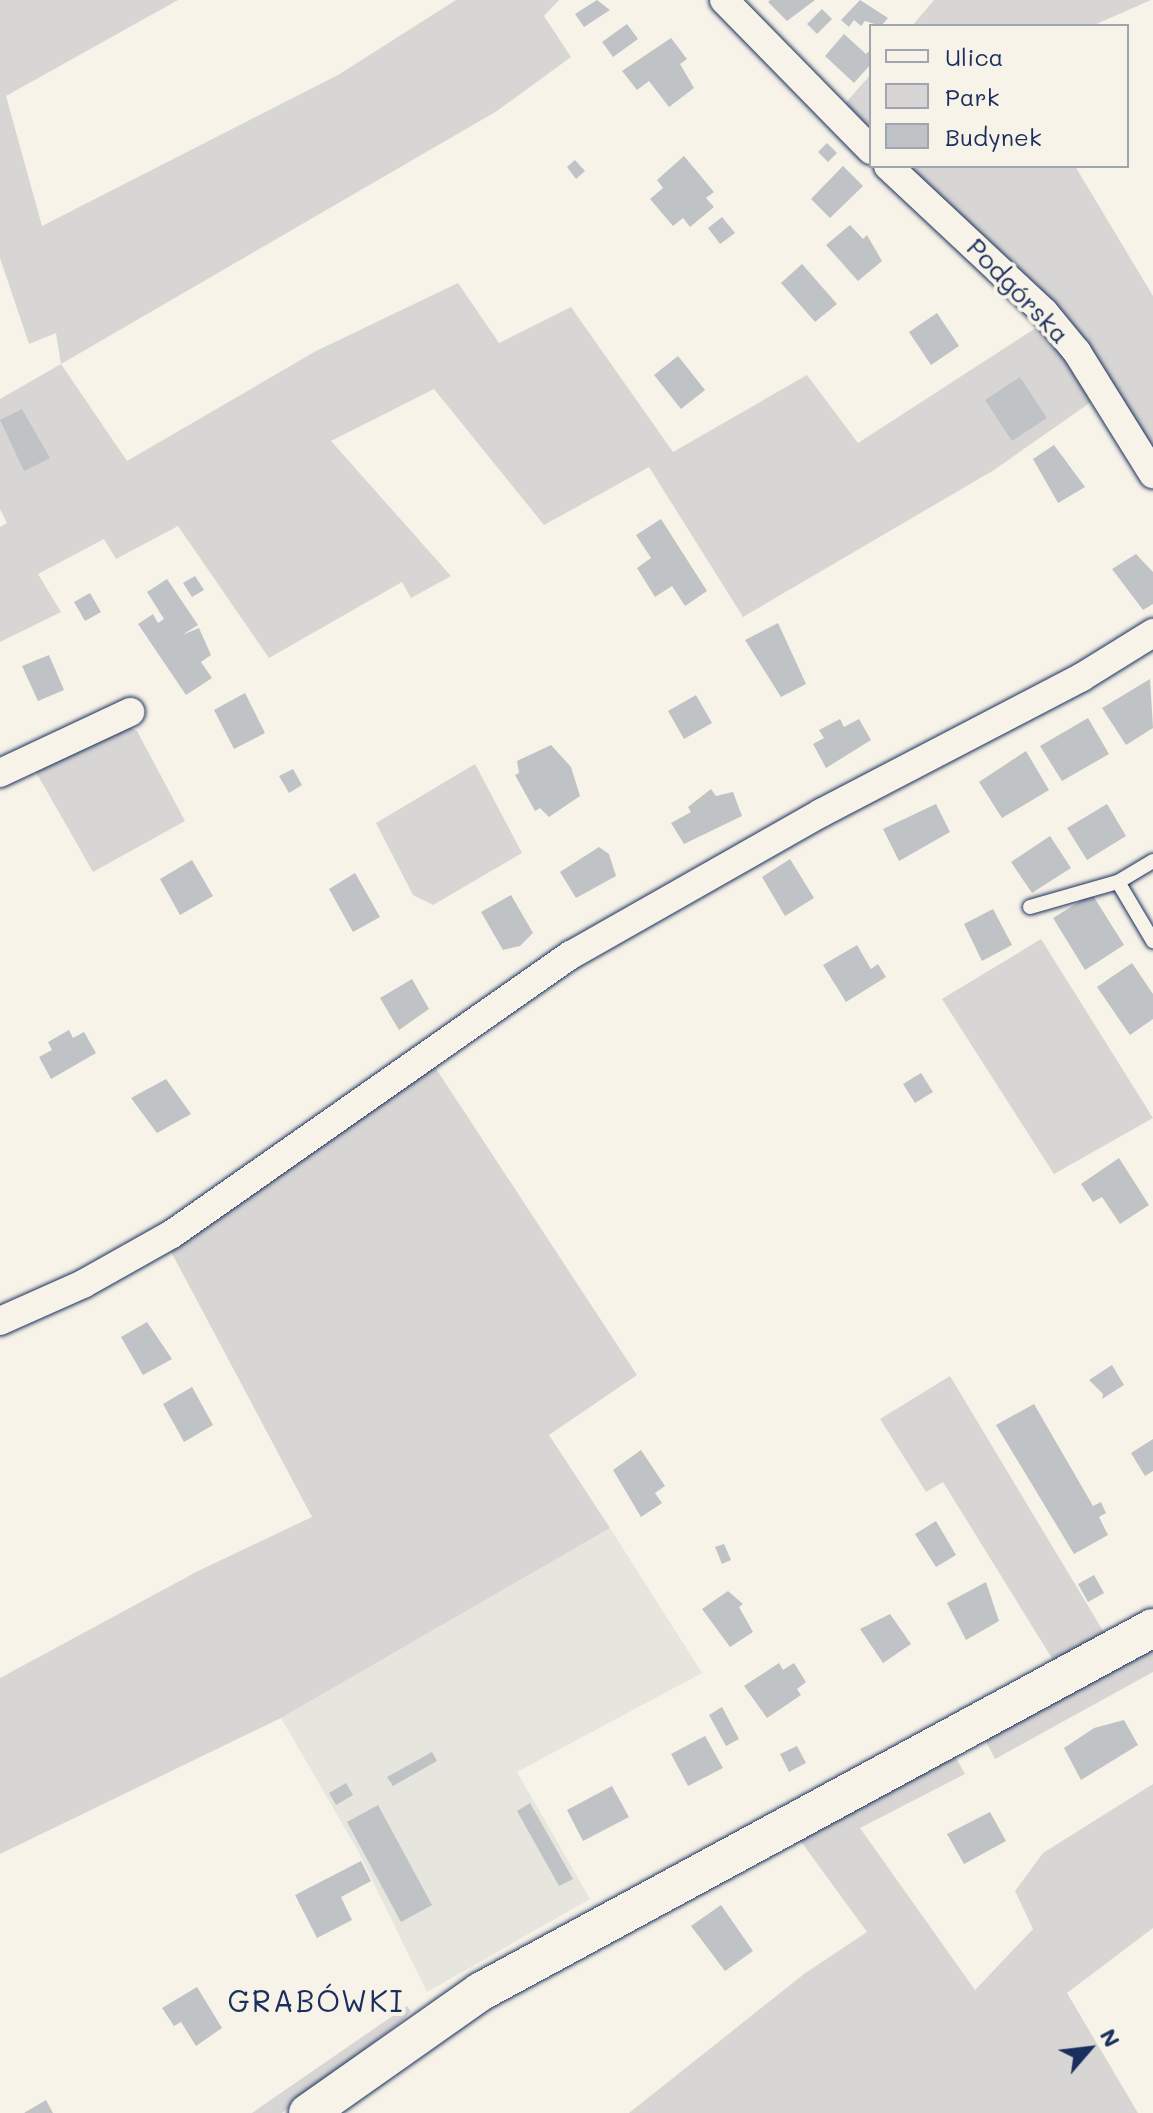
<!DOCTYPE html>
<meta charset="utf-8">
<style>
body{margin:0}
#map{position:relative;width:1153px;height:2113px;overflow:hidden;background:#f7f3e8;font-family:Mali,sans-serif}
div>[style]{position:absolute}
.built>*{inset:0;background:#e6e5de}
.green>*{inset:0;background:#d7d6d4}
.building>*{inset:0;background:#c0c3c5}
.roads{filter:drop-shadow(0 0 2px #1b2f5e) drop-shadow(0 0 2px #1b2f5e)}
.lane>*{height:14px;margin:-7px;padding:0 7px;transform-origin:7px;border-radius:7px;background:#f7f3e8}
.street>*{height:28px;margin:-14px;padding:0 14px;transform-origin:14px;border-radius:14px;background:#f7f3e8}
.secondary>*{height:38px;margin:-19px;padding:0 19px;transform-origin:19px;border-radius:19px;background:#f7f3e8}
span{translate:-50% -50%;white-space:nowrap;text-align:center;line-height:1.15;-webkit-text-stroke:8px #f7f3e8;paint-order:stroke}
.street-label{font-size:26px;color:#1b2f5e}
.quarter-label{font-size:30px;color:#1b2f5e;letter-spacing:2px}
.legend{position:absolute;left:869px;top:24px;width:260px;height:144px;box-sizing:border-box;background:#f7f3e8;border:2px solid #9fa5b1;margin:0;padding:10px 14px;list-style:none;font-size:24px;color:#1b2f5e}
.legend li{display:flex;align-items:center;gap:16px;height:40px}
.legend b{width:40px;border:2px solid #9fa5b1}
.north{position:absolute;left:1049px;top:2009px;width:80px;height:80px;-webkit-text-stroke:6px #f7f3e8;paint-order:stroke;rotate:62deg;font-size:22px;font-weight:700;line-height:32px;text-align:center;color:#1b2f5e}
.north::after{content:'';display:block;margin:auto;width:28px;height:36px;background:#1b2f5e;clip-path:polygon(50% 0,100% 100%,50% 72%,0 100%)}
</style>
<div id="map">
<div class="built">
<div style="clip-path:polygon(610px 1528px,702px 1673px,517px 1772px,590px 1899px,427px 1992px,357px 1849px,281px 1718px)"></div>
</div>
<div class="green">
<div style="clip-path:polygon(0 0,178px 0,6px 96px,42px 226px,338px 75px,456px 0,559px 0,544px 16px,571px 57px,497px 111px,61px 364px,127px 461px,316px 351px,458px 283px,499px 343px,571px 307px,673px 452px,807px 375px,858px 443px,1042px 324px,1091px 402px,994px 470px,743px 617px,649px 467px,544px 525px,434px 389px,331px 441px,451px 576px,411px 598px,402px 582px,269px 658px,178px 526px,116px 559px,104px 539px,38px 574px,61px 612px,0 642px,0 527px,7px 523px,0 509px,0 399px,61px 364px,56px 333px,29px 344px,0 258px)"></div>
<div style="clip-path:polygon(934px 0,1151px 0,1092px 26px,912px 26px)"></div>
<div style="clip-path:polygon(871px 74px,871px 131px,843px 106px)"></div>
<div style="clip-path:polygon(909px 166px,1075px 166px,1153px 296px,1153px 453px,1060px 312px)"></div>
<div style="clip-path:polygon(124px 725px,137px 731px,185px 821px,93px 872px,33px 767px)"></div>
<div style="clip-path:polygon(475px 764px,522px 853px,433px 905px,413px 895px,376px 823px)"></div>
<div style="clip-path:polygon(1041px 939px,1153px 1118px,1054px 1174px,942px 999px)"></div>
<div style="clip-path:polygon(433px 1064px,637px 1375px,549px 1435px,610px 1528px,281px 1718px,0 1854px,0 1678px,198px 1571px,312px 1517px,168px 1246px)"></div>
<div style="clip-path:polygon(950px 1376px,1105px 1634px,1053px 1660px,943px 1482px,926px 1492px,880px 1419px)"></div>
<div style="clip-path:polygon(1153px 1646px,1153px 1672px,995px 1759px,980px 1730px)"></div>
<div style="clip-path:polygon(951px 1749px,965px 1774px,860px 1828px,975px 1990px,1033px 1929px,1015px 1891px,1043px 1853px,1153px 1784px,1153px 1928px,1067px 1993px,1138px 2113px,629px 2113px,804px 1974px,867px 1932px,794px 1832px)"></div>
<div style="clip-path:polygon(407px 2006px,411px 2011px,404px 2019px,282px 2113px,252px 2113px)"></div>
</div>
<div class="building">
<div style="clip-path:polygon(597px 0,610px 10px,584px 27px,575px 14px)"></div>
<div style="clip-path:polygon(815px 0,787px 21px,768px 2px,770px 0)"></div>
<div style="clip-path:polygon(860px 0,888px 18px,881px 26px,865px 21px,861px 26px,854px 20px,849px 27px,841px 20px)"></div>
<div style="clip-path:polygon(822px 9px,832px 19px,817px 34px,807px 24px)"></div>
<div style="clip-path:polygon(627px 24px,638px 39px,613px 57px,602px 42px)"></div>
<div style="clip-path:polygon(844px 34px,866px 54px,871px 49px,871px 64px,854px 83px,825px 56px)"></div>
<div style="clip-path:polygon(671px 38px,687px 59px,680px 64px,694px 88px,669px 107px,649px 81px,637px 90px,622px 71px)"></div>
<div style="clip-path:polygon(827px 143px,837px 153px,828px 162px,818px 152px)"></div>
<div style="clip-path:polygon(684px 156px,714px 192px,706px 198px,714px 207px,690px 227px,683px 218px,673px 226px,650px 199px,663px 188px,657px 180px)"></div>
<div style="clip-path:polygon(575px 160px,585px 171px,576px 179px,567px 167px)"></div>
<div style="clip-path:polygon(843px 166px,863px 186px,830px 218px,811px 199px)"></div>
<div style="clip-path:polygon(722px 217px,735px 233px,720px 244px,708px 228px)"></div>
<div style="clip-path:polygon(850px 225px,863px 239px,867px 235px,882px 261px,858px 281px,826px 245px)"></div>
<div style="clip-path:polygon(802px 264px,837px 304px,815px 322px,781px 283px)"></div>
<div style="clip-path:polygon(937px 313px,959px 346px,931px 365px,909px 332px)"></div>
<div style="clip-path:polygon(678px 356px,705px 390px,681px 409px,654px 375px)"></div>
<div style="clip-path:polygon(1020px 377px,1047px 418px,1012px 441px,985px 400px)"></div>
<div style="clip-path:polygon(22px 409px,50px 458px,24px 471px,0 420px)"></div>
<div style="clip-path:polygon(1054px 445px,1085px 487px,1058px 503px,1033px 459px)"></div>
<div style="clip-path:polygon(661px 519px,707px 591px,685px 606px,672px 586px,655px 597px,637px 568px,651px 558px,636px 535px)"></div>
<div style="clip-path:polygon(1136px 554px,1153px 572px,1153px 604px,1143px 610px,1112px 569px)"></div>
<div style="clip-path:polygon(195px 576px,204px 590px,192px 597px,183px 583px)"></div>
<div style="clip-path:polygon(167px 579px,198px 625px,182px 635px,199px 628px,211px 655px,201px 662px,212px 678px,186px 695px,138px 624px,153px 614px,158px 623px,164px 619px,147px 592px)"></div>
<div style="clip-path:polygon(90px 593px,101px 612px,85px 621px,74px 602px)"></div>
<div style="clip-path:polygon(778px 623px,806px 684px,781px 697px,745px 640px)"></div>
<div style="clip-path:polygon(49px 655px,64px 690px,38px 701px,22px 666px)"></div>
<div style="clip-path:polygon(1150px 679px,1153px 728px,1126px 745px,1102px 708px)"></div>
<div style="clip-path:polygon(245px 693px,265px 733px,234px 749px,214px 710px)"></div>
<div style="clip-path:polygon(696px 695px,712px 723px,684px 739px,668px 711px)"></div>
<div style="clip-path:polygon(1088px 718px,1109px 754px,1062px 781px,1040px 746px)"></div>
<div style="clip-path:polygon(840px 719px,844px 727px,859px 719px,871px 740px,826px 768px,813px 744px,824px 738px,819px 730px)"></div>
<div style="clip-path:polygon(551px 745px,571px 767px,580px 796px,549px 817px,540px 808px,535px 811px,515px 775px,519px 773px,517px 761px)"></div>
<div style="clip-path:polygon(1026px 751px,1049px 790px,1002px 818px,979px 782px)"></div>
<div style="clip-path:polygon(293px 769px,302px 785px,289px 793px,279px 776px)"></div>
<div style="clip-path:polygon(711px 789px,716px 796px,733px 792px,742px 816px,684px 844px,671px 823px,691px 812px,688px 807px)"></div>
<div style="clip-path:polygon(936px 804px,950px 832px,899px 861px,883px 829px)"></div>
<div style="clip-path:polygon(1107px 804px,1126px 836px,1087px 860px,1067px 828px)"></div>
<div style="clip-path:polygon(1050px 836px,1071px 868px,1032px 893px,1011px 862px)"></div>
<div style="clip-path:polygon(599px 847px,609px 854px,616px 876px,576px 898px,560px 872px)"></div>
<div style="clip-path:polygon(790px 859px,814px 898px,785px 916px,762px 877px)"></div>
<div style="clip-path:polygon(192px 860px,213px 896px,180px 915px,160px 879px)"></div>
<div style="clip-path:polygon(355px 873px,380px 917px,353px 932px,329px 889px)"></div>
<div style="clip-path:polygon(1092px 894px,1124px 945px,1085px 970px,1053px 918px)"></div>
<div style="clip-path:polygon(511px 895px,533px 933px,520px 946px,503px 950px,481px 912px)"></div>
<div style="clip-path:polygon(993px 909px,1012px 945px,982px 961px,964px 924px)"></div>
<div style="clip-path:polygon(857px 945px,871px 969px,878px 964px,886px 977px,846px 1002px,823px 965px)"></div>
<div style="clip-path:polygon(1132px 963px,1153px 994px,1153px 1019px,1130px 1035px,1097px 987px)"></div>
<div style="clip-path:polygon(412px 979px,429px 1009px,399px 1030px,380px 998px)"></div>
<div style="clip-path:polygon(69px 1030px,73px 1038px,84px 1032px,96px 1053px,51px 1079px,39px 1057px,52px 1050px,48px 1042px)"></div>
<div style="clip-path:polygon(921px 1073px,933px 1092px,915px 1103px,903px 1084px)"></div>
<div style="clip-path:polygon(166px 1079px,191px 1114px,157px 1133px,131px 1098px)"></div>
<div style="clip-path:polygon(1119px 1158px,1149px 1205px,1120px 1224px,1102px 1197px,1093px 1202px,1081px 1184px)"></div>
<div style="clip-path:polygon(147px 1322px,172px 1359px,143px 1375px,121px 1337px)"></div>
<div style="clip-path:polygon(1112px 1365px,1124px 1385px,1102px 1399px,1103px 1394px,1089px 1380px)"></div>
<div style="clip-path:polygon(192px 1387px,213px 1425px,184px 1442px,163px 1404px)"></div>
<div style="clip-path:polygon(1034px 1404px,1093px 1506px,1101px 1502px,1106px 1513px,1099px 1517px,1108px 1535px,1074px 1554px,996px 1425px)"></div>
<div style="clip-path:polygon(1153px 1439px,1153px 1471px,1145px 1476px,1131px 1453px)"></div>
<div style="clip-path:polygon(641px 1450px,665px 1486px,655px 1493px,662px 1503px,641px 1517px,613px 1470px)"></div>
<div style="clip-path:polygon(936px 1521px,956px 1555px,936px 1567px,915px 1534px)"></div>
<div style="clip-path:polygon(724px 1544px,731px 1560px,722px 1564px,715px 1547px)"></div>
<div style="clip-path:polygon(1094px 1575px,1104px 1593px,1088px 1602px,1078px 1584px)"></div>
<div style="clip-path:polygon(986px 1582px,999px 1621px,966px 1640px,947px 1603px)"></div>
<div style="clip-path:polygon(728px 1591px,743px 1604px,739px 1607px,753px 1632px,730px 1647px,702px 1609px)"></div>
<div style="clip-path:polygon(890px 1614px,911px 1644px,883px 1663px,860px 1629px)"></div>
<div style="clip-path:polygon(779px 1663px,783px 1670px,794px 1663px,806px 1682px,797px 1689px,801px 1695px,767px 1718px,744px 1686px)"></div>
<div style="clip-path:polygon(722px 1707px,739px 1739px,726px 1746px,709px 1715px)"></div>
<div style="clip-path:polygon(1124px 1720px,1138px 1745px,1081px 1780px,1064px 1748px,1094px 1728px)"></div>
<div style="clip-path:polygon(705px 1736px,723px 1768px,688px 1786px,671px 1754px)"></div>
<div style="clip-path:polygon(797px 1746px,806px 1763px,789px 1772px,780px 1754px)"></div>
<div style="clip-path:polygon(432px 1752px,437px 1761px,393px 1786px,387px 1777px)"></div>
<div style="clip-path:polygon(346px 1783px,353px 1795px,336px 1805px,329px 1793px)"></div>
<div style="clip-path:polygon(612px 1786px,629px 1817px,583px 1841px,567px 1810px)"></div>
<div style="clip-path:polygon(530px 1803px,573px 1879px,559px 1886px,517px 1811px)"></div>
<div style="clip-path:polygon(378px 1805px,432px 1905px,401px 1922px,347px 1822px)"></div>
<div style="clip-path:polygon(990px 1812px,1006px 1841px,964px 1864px,947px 1834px)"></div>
<div style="clip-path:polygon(361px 1861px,371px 1881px,341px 1897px,352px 1920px,317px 1938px,295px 1895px)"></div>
<div style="clip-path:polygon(721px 1905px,753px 1951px,725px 1971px,691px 1926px)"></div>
<div style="clip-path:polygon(197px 1987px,222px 2028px,196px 2046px,181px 2022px,174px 2026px,162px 2008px)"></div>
<div style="clip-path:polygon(46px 2100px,53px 2113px,24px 2113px)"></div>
</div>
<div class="roads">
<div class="lane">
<div style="left:1153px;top:861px;width:41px;rotate:149deg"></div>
<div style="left:1118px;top:882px;width:69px;rotate:59.3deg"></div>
<div style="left:1030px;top:907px;width:91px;rotate:-15.9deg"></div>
</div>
<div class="street">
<div style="left:724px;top:0;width:210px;rotate:45.6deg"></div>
<div style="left:888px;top:166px;width:214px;rotate:43.1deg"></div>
<div style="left:1044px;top:312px;width:52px;rotate:50.5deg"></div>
<div style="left:1077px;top:352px;width:144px;rotate:58.1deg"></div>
<div style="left:0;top:773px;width:144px;rotate:-25.1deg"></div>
<div style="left:0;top:1321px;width:91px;rotate:-24deg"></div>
<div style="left:83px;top:1284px;width:102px;rotate:-29.3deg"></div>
<div style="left:172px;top:1234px;width:487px;rotate:-35deg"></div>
<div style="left:571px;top:955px;width:288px;rotate:-29.6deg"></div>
<div style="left:821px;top:813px;width:294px;rotate:-27.5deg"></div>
<div style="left:1082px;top:677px;width:84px;rotate:-31.8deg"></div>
</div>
<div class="secondary">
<div style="left:308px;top:2113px;width:210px;rotate:-35.1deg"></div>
<div style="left:480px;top:1992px;width:765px;rotate:-28.41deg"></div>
</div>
</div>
<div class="street-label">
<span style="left:1018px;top:291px;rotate:46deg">Podgórska</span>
</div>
<div class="quarter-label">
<span style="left:316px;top:2000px">GRABÓWKI</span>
</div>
<ul class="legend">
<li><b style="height:10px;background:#f7f3e8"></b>Ulica</li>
<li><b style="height:22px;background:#d7d6d4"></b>Park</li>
<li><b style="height:22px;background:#c0c3c5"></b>Budynek</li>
</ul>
<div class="north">N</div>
</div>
